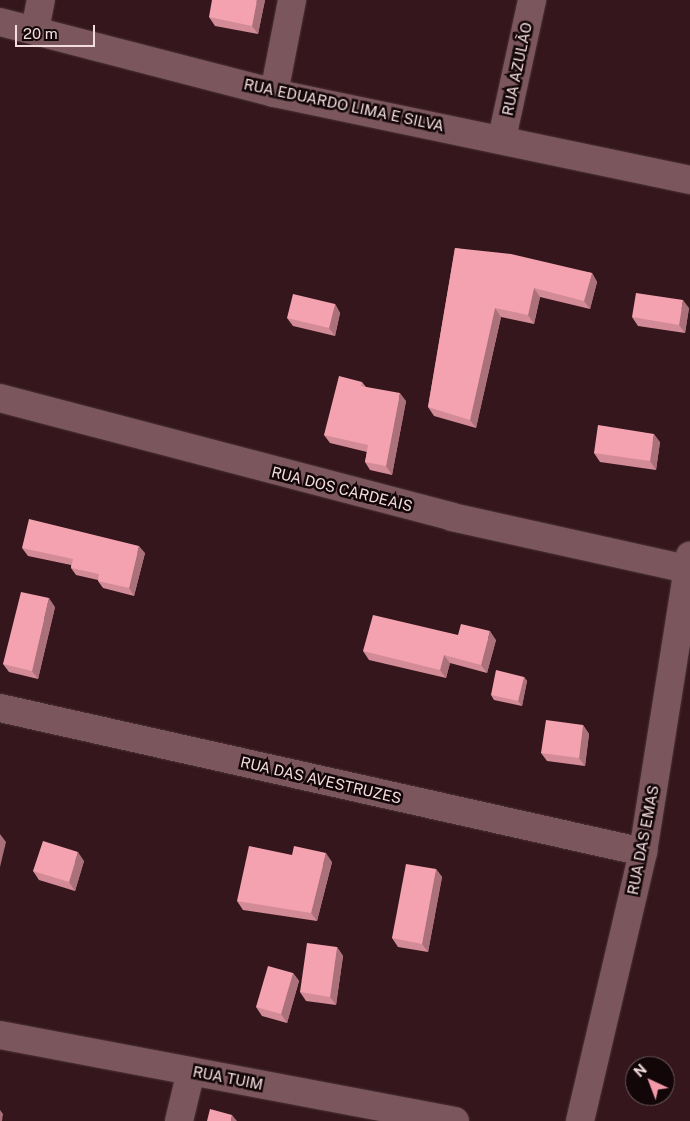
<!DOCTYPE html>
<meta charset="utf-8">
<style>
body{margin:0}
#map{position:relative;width:690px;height:1121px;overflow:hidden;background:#34161c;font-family:"Public Sans",sans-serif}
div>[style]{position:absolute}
.roads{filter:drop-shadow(0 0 1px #4a3237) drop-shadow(0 0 1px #4a3237)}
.minor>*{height:28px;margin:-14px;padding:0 14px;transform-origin:14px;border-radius:14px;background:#7b575d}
.wall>*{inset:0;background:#d28b97}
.shaded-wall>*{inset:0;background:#ab717b}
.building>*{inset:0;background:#f4a2b0}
span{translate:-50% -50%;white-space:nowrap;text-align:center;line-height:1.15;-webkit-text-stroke:5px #130608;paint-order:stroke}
.street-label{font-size:15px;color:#f2dcdf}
.north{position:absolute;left:625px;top:1056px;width:50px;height:50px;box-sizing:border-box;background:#130608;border:1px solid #6c5c5e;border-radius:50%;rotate:317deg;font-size:14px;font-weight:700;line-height:20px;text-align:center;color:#f2dcdf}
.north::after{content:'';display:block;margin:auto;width:18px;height:22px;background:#f39aaa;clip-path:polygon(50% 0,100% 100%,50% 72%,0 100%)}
.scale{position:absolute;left:15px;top:25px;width:80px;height:22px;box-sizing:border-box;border:2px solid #f2dcdf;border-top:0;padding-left:6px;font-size:15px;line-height:18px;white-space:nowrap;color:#f2dcdf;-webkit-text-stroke:4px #130608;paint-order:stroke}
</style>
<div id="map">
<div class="roads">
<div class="minor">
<div style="left:0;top:22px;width:283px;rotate:14.5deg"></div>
<div style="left:274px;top:93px;width:425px;rotate:11.8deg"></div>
<div style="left:35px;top:30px;width:31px;rotate:-79deg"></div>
<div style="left:274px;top:93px;width:95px;rotate:-79deg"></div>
<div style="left:502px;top:138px;width:141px;rotate:-77.7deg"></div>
<div style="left:0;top:398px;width:467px;rotate:14.7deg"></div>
<div style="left:452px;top:517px;width:241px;rotate:12.5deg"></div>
<div style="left:0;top:708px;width:659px;rotate:12.62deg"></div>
<div style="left:0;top:1035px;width:463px;rotate:10.7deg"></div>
<div style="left:179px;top:1121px;width:51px;rotate:-76.5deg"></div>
<div style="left:580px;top:1121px;width:276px;rotate:-76.8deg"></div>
<div style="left:643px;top:852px;width:300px;rotate:-81deg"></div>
</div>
</div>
<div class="wall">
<div style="clip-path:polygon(265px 0,258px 34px,215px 26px,209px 17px)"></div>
<div style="clip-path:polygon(455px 248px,592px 273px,597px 282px,590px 309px,540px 297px,534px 324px,501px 317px,476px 428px,434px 416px,428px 407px)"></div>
<div style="clip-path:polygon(335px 304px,340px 313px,335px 336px,293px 326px,287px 318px)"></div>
<div style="clip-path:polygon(689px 308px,685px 333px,638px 326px,632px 317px)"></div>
<div style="clip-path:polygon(362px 382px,366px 387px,406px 401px,392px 475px,370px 470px,365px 462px,367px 452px,330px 443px,324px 435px)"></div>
<div style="clip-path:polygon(660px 442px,656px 470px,600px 462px,594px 453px)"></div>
<div style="clip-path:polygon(22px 548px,145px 553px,134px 596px,103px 588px,98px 581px,98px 580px,76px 575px,71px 568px,71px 565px,28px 556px)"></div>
<div style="clip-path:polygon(55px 607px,38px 679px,9px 672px,3px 664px)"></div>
<div style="clip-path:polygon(458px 635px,496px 640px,487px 673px,450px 663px,446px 678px,369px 660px,363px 651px)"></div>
<div style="clip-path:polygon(524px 677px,527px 681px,522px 706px,494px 700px,491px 695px)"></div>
<div style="clip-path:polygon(583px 725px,589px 734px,585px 766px,547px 761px,541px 753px)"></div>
<div style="clip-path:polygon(84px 861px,75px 891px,39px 880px,33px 871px)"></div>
<div style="clip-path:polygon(332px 862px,317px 921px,243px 910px,237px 901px)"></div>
<div style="clip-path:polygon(436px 869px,442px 877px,428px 952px,398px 947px,392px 938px)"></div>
<div style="clip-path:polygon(337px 947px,343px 956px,336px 1005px,306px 1001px,300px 992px)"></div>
<div style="clip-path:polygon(293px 973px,299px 981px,287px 1023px,262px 1016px,256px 1007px)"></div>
</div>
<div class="shaded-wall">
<div style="clip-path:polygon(257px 0,265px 0,258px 34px,252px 26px)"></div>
<div style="clip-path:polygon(592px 273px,597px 282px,590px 309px,584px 301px)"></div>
<div style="clip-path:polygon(534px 288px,540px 297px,534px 324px,528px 315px)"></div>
<div style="clip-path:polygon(683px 300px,689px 308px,685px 333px,679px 325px)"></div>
<div style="clip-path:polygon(335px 304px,340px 313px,335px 336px,329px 328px)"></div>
<div style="clip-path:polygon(495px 308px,501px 317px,476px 428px,470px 420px)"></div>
<div style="clip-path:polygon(400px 393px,406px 401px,392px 475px,386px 466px)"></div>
<div style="clip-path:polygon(654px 434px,660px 442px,656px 470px,650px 461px)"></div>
<div style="clip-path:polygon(139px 546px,145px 553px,134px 596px,129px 588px)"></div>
<div style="clip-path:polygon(49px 598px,55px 607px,38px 679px,32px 671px)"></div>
<div style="clip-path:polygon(490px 631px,496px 640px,487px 673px,481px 665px)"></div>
<div style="clip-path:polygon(444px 655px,450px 663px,446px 678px,440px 670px)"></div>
<div style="clip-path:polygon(524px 677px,527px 681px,522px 706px,518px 701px)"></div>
<div style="clip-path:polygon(583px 725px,589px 734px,585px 766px,579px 758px)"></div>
<div style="clip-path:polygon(0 834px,6px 842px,0 867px)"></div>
<div style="clip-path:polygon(78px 852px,84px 861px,75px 891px,69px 882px)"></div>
<div style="clip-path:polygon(326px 853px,332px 862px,317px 921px,311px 913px)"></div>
<div style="clip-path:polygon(436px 869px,442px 877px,428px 952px,422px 944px)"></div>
<div style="clip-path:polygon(337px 947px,343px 956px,336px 1005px,330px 997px)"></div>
<div style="clip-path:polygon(293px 973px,299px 981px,287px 1023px,281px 1014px)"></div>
<div style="clip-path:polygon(0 1110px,3px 1114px,2px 1121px,0 1121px)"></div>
<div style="clip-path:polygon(232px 1115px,237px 1121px,231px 1121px)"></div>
</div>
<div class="building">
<div style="clip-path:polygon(212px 0,257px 0,252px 26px,209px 17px)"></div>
<div style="clip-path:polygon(455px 248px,511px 254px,592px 273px,584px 301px,534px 288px,528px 315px,495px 308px,470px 420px,428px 407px)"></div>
<div style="clip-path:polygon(636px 293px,683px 300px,679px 325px,632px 317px)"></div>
<div style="clip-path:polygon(293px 294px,335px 304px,329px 328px,287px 318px)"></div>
<div style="clip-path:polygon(339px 376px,362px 382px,361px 386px,400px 393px,386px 466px,365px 462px,368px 445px,324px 435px)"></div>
<div style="clip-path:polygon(598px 425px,654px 434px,650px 461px,594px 453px)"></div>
<div style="clip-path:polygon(29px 519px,139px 546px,129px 588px,98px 581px,99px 574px,71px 568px,73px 559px,22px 548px)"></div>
<div style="clip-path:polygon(21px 592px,49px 598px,32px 671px,3px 664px)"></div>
<div style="clip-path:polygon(373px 615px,458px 635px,461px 624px,490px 631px,481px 665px,444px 655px,440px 670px,363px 651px)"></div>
<div style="clip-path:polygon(496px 670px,524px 677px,518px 701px,491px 695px)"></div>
<div style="clip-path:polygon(546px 720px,583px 725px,579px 758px,541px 753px)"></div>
<div style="clip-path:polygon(43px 841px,78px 852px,69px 882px,33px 871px)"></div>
<div style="clip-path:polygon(249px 846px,292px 855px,294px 846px,326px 853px,311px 913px,237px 901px)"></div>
<div style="clip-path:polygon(406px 864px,436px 869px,422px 944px,392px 938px)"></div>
<div style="clip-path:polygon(307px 943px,337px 947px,330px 997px,300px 992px)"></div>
<div style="clip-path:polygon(268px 966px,293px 973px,281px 1014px,256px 1007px)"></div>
<div style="clip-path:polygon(210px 1109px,232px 1115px,231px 1121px,207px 1121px)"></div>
</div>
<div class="street-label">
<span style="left:517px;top:69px;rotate:-78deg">RUA AZULÃO</span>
<span style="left:344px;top:105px;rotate:12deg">RUA EDUARDO LIMA E SILVA</span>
<span style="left:342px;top:489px;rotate:14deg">RUA DOS CARDEAIS</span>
<span style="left:321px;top:780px;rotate:13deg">RUA DAS AVESTRUZES</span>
<span style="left:643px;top:840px;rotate:-79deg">RUA DAS EMAS</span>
<span style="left:228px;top:1078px;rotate:11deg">RUA TUIM</span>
</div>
<div class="north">N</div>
<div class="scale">20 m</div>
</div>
